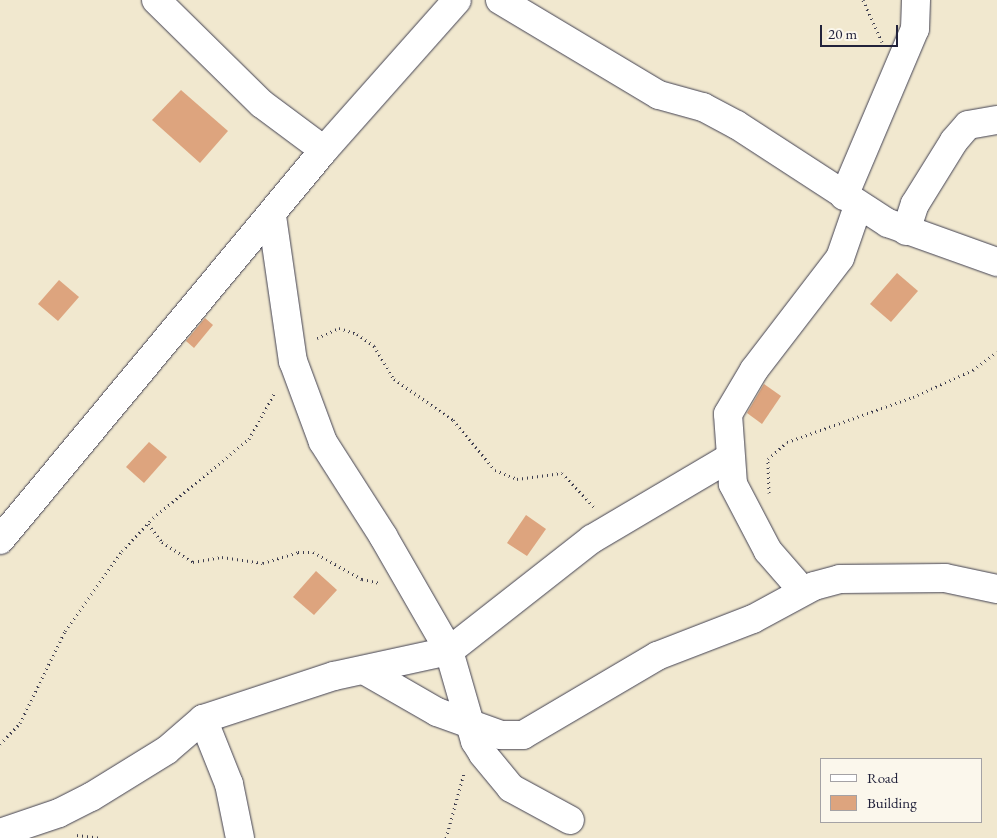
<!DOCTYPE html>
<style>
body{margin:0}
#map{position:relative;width:997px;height:838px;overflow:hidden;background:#f1e8cf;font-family:"EB Garamond",serif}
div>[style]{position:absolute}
.building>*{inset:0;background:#dda47e}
.path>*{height:3px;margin-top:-1.5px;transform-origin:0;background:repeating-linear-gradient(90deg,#414051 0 1px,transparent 0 5px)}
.roads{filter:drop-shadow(0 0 1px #414051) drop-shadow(0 0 1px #414051)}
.minor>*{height:28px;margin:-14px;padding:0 14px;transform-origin:14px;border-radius:14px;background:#fff}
span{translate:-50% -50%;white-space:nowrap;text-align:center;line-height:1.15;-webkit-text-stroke:4px #fbf7ec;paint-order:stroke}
.legend{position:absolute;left:820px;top:758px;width:162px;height:65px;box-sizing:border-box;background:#fbf7ec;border:1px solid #a4a2a5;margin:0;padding:6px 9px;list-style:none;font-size:15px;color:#22223b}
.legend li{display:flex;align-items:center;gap:10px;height:25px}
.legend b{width:25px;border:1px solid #a4a2a5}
.scale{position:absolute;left:820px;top:25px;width:78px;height:22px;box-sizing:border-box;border:2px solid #22223b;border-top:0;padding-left:6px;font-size:15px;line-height:18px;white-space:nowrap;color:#22223b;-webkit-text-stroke:4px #fbf7ec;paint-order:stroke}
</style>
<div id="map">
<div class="building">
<div style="clip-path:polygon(181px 90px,228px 131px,200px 163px,152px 120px)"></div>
<div style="clip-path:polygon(897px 273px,918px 291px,891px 322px,870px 304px)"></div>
<div style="clip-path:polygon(59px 280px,79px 297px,58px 321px,38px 304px)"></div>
<div style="clip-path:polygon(205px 318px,213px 325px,194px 348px,186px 341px)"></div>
<div style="clip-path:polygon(764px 384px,781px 396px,762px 424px,747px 413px)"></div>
<div style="clip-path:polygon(149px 442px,167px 457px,144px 483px,126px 467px)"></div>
<div style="clip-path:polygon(526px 515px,546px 529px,527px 556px,507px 543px)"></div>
<div style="clip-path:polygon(316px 571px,337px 590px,314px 615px,293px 597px)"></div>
</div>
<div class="path">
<div style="left:863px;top:0;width:46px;rotate:65.7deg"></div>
<div style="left:317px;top:338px;width:24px;rotate:-24deg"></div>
<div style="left:339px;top:328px;width:19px;rotate:18deg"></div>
<div style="left:357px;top:334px;width:21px;rotate:35deg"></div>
<div style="left:374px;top:346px;width:39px;rotate:59deg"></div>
<div style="left:394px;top:379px;width:72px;rotate:34.8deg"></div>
<div style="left:453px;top:420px;width:65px;rotate:50deg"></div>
<div style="left:495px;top:470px;width:24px;rotate:22deg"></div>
<div style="left:517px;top:479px;width:45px;rotate:-7.6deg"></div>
<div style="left:562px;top:473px;width:47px;rotate:46.7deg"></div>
<div style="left:769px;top:493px;width:34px;rotate:-92deg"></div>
<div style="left:768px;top:459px;width:25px;rotate:-42deg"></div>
<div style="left:787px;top:442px;width:134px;rotate:-19.7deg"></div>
<div style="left:913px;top:397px;width:66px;rotate:-24.2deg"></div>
<div style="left:973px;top:370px;width:30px;rotate:-37deg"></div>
<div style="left:148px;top:524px;width:23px;rotate:52deg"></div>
<div style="left:162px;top:542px;width:37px;rotate:33deg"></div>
<div style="left:193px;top:562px;width:29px;rotate:-10deg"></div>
<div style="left:222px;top:557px;width:41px;rotate:8.3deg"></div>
<div style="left:263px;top:563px;width:37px;rotate:-17deg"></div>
<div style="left:298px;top:552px;width:15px"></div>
<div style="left:313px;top:552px;width:56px;rotate:28.9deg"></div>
<div style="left:362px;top:579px;width:17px;rotate:13deg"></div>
<div style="left:0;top:744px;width:29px;rotate:-46deg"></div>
<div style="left:20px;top:723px;width:102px;rotate:-63.9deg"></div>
<div style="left:65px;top:631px;width:98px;rotate:-54.5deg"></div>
<div style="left:122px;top:551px;width:45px;rotate:-46.8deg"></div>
<div style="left:153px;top:518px;width:124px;rotate:-39.5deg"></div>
<div style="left:249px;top:439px;width:54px;rotate:-61deg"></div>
<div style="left:77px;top:835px;width:23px;rotate:7deg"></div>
<div style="left:446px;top:838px;width:67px;rotate:-74.5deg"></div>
</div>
<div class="roads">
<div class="minor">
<div style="left:156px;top:0;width:148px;rotate:44.5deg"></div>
<div style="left:262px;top:104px;width:77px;rotate:36.6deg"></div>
<div style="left:500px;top:0;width:185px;rotate:30.9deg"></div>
<div style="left:659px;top:95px;width:46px;rotate:15.3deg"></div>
<div style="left:703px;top:107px;width:38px;rotate:28deg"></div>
<div style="left:737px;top:125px;width:180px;rotate:33deg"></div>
<div style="left:888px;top:223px;width:116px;rotate:19.7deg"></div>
<div style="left:844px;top:196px;width:181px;rotate:-67deg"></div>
<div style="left:915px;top:29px;width:29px;rotate:-88deg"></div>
<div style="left:272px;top:216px;width:147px;rotate:81.8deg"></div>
<div style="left:293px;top:361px;width:86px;rotate:69.7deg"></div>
<div style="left:323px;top:442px;width:112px;rotate:57.4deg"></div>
<div style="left:383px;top:536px;width:133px;rotate:60.1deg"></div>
<div style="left:449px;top:651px;width:94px;rotate:73.9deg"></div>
<div style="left:475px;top:741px;width:15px;rotate:58deg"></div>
<div style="left:483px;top:754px;width:44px;rotate:50.5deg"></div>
<div style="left:511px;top:788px;width:67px;rotate:28.5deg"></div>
<div style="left:906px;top:231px;width:28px;rotate:-72deg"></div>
<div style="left:915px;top:204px;width:74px;rotate:-58.2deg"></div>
<div style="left:954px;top:141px;width:21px;rotate:-49deg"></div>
<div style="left:968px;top:125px;width:29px;rotate:-10deg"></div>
<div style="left:0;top:540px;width:507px;rotate:-50.28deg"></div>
<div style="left:324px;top:150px;width:200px;rotate:-48.4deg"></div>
<div style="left:802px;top:590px;width:52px;rotate:-131.1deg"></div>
<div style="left:768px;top:551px;width:76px;rotate:-117.6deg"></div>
<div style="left:733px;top:484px;width:70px;rotate:-94.1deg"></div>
<div style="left:728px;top:414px;width:51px;rotate:-59.4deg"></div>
<div style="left:754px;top:370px;width:141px;rotate:-52.5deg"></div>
<div style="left:840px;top:258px;width:55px;rotate:-70.9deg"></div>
<div style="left:364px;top:670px;width:84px;rotate:29.9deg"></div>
<div style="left:437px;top:712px;width:68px;rotate:19.8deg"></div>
<div style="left:501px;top:735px;width:22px"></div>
<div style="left:523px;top:735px;width:156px;rotate:-30.5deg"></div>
<div style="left:657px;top:656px;width:103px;rotate:-21.1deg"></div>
<div style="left:753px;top:619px;width:69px;rotate:-28.4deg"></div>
<div style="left:814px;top:586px;width:27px;rotate:-15deg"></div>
<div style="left:840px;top:579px;width:105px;rotate:-0.5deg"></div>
<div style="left:945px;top:578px;width:53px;rotate:11.9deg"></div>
<div style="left:203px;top:719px;width:70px;rotate:68.2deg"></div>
<div style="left:229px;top:784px;width:55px;rotate:78.5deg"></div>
<div style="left:0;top:833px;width:62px;rotate:-18.7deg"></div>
<div style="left:59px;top:813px;width:36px;rotate:-27deg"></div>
<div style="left:91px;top:797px;width:89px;rotate:-31.7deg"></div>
<div style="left:167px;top:750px;width:48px;rotate:-40.7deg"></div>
<div style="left:203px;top:719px;width:138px;rotate:-18.2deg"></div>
<div style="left:334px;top:676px;width:118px;rotate:-12.3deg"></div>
<div style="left:449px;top:651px;width:182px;rotate:-38.1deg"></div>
<div style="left:592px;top:539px;width:159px;rotate:-30.6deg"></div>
</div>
</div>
<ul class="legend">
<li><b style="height:6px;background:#fff"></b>Road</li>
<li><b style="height:14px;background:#dda47e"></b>Building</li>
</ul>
<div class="scale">20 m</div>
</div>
